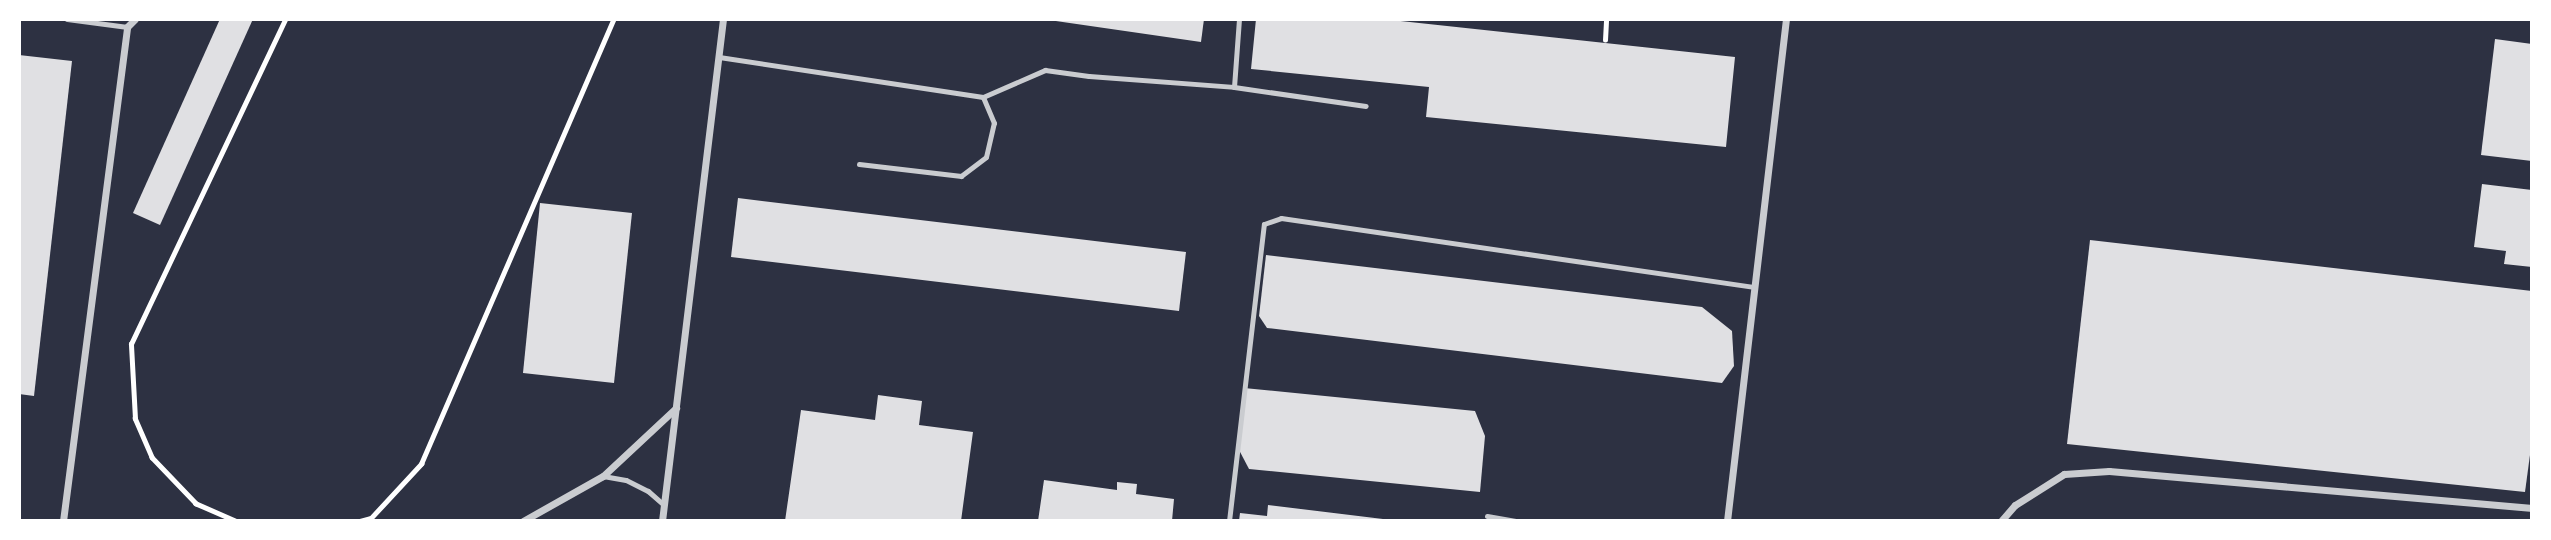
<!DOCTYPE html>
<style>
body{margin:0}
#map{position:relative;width:2551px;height:540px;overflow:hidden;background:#2d3142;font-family:Overpass,sans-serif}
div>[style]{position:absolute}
.building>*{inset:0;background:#e0e0e3}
.path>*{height:4.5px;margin:-2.25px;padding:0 2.25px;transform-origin:2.25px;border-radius:2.25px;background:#fff}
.service>*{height:5px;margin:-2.5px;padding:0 2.5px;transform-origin:2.5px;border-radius:2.5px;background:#caccd0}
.minor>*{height:7px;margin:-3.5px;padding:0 3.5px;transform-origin:3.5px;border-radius:3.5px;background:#caccd0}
span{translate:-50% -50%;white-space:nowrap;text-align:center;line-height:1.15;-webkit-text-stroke:7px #fff;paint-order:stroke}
.frame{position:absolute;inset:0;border:21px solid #fff;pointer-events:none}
</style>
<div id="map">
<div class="building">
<div style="clip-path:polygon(220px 19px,253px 19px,160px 225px,133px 213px)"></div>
<div style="clip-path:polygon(1042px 19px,1204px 19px,1201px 42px)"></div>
<div style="clip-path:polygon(1256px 19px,1382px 19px,1735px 57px,1726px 147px,1426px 117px,1429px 87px,1251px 69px)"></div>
<div style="clip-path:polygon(2495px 39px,2532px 44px,2532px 161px,2481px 155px)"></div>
<div style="clip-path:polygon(19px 55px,72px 61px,34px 396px,19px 394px)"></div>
<div style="clip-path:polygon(2482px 184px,2532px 190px,2532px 267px,2504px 264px,2506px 251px,2474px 247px)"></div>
<div style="clip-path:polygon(738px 198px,1186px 252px,1179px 311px,731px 257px)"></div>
<div style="clip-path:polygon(540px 203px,632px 213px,614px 383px,523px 373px)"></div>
<div style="clip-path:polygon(2090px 240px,2532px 291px,2532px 440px,2525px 492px,2067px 444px)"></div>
<div style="clip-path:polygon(1266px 255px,1702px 307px,1732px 331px,1734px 366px,1722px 383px,1267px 328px,1259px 316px)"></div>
<div style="clip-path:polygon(1244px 388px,1475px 411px,1485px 436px,1480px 492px,1249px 469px,1238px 448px)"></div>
<div style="clip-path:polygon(878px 395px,922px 401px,919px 425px,973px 432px,961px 521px,785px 521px,801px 410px,875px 420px)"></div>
<div style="clip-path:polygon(1044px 480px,1117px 490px,1117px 482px,1137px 484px,1136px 494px,1174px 499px,1172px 521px,1038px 521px)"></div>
<div style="clip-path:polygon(1268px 505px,1383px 519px,1382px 521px,1239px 521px,1240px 513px,1267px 516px)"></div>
</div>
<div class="path">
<div style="left:1605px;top:40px;width:21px;rotate:-87deg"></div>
<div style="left:235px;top:521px;width:43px;rotate:-156.4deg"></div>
<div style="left:196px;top:504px;width:64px;rotate:-133.7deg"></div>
<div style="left:152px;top:458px;width:43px;rotate:-113.6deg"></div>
<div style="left:135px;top:419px;width:75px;rotate:-93.1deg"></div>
<div style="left:131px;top:344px;width:360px;rotate:-64.6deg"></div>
<div style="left:360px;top:521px;width:11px;rotate:-15deg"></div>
<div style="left:371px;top:518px;width:74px;rotate:-47.2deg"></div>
<div style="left:421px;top:464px;width:485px;rotate:-66.6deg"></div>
</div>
<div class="service">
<div style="left:67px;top:19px;width:61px;rotate:7.6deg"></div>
<div style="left:719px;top:57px;width:267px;rotate:8.6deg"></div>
<div style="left:983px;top:97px;width:68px;rotate:-23.5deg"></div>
<div style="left:1045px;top:70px;width:44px;rotate:7.8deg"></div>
<div style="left:1089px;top:76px;width:145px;rotate:4.3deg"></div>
<div style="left:1234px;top:87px;width:133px;rotate:8.2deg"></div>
<div style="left:1234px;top:87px;width:68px;rotate:-85.8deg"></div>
<div style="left:859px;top:164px;width:103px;rotate:6.7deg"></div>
<div style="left:961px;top:176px;width:31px;rotate:-37deg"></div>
<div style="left:986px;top:157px;width:35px;rotate:-77deg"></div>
<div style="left:994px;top:123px;width:28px;rotate:-113deg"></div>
<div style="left:603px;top:476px;width:23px;rotate:10deg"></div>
<div style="left:626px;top:480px;width:25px;rotate:27deg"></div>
<div style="left:648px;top:491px;width:21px;rotate:41deg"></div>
<div style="left:1487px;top:516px;width:29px;rotate:10deg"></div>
<div style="left:1229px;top:521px;width:299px;rotate:-83.3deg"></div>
<div style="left:1264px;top:224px;width:18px;rotate:-19deg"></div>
<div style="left:1281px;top:218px;width:479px;rotate:8.3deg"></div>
</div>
<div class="minor">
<div style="left:63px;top:521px;width:498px;rotate:-82.6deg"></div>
<div style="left:127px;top:27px;width:11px;rotate:-45deg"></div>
<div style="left:523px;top:521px;width:92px;rotate:-29.4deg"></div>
<div style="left:603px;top:476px;width:100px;rotate:-43deg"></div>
<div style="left:662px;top:521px;width:506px;rotate:-83.07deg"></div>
<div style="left:1727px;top:521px;width:505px;rotate:-83.3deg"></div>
<div style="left:2001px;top:521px;width:21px;rotate:-49deg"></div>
<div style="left:2015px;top:505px;width:58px;rotate:-32.3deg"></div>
<div style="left:2064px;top:474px;width:45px;rotate:-3.8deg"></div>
<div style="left:2109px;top:471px;width:425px;rotate:5deg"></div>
</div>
<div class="frame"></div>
</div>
